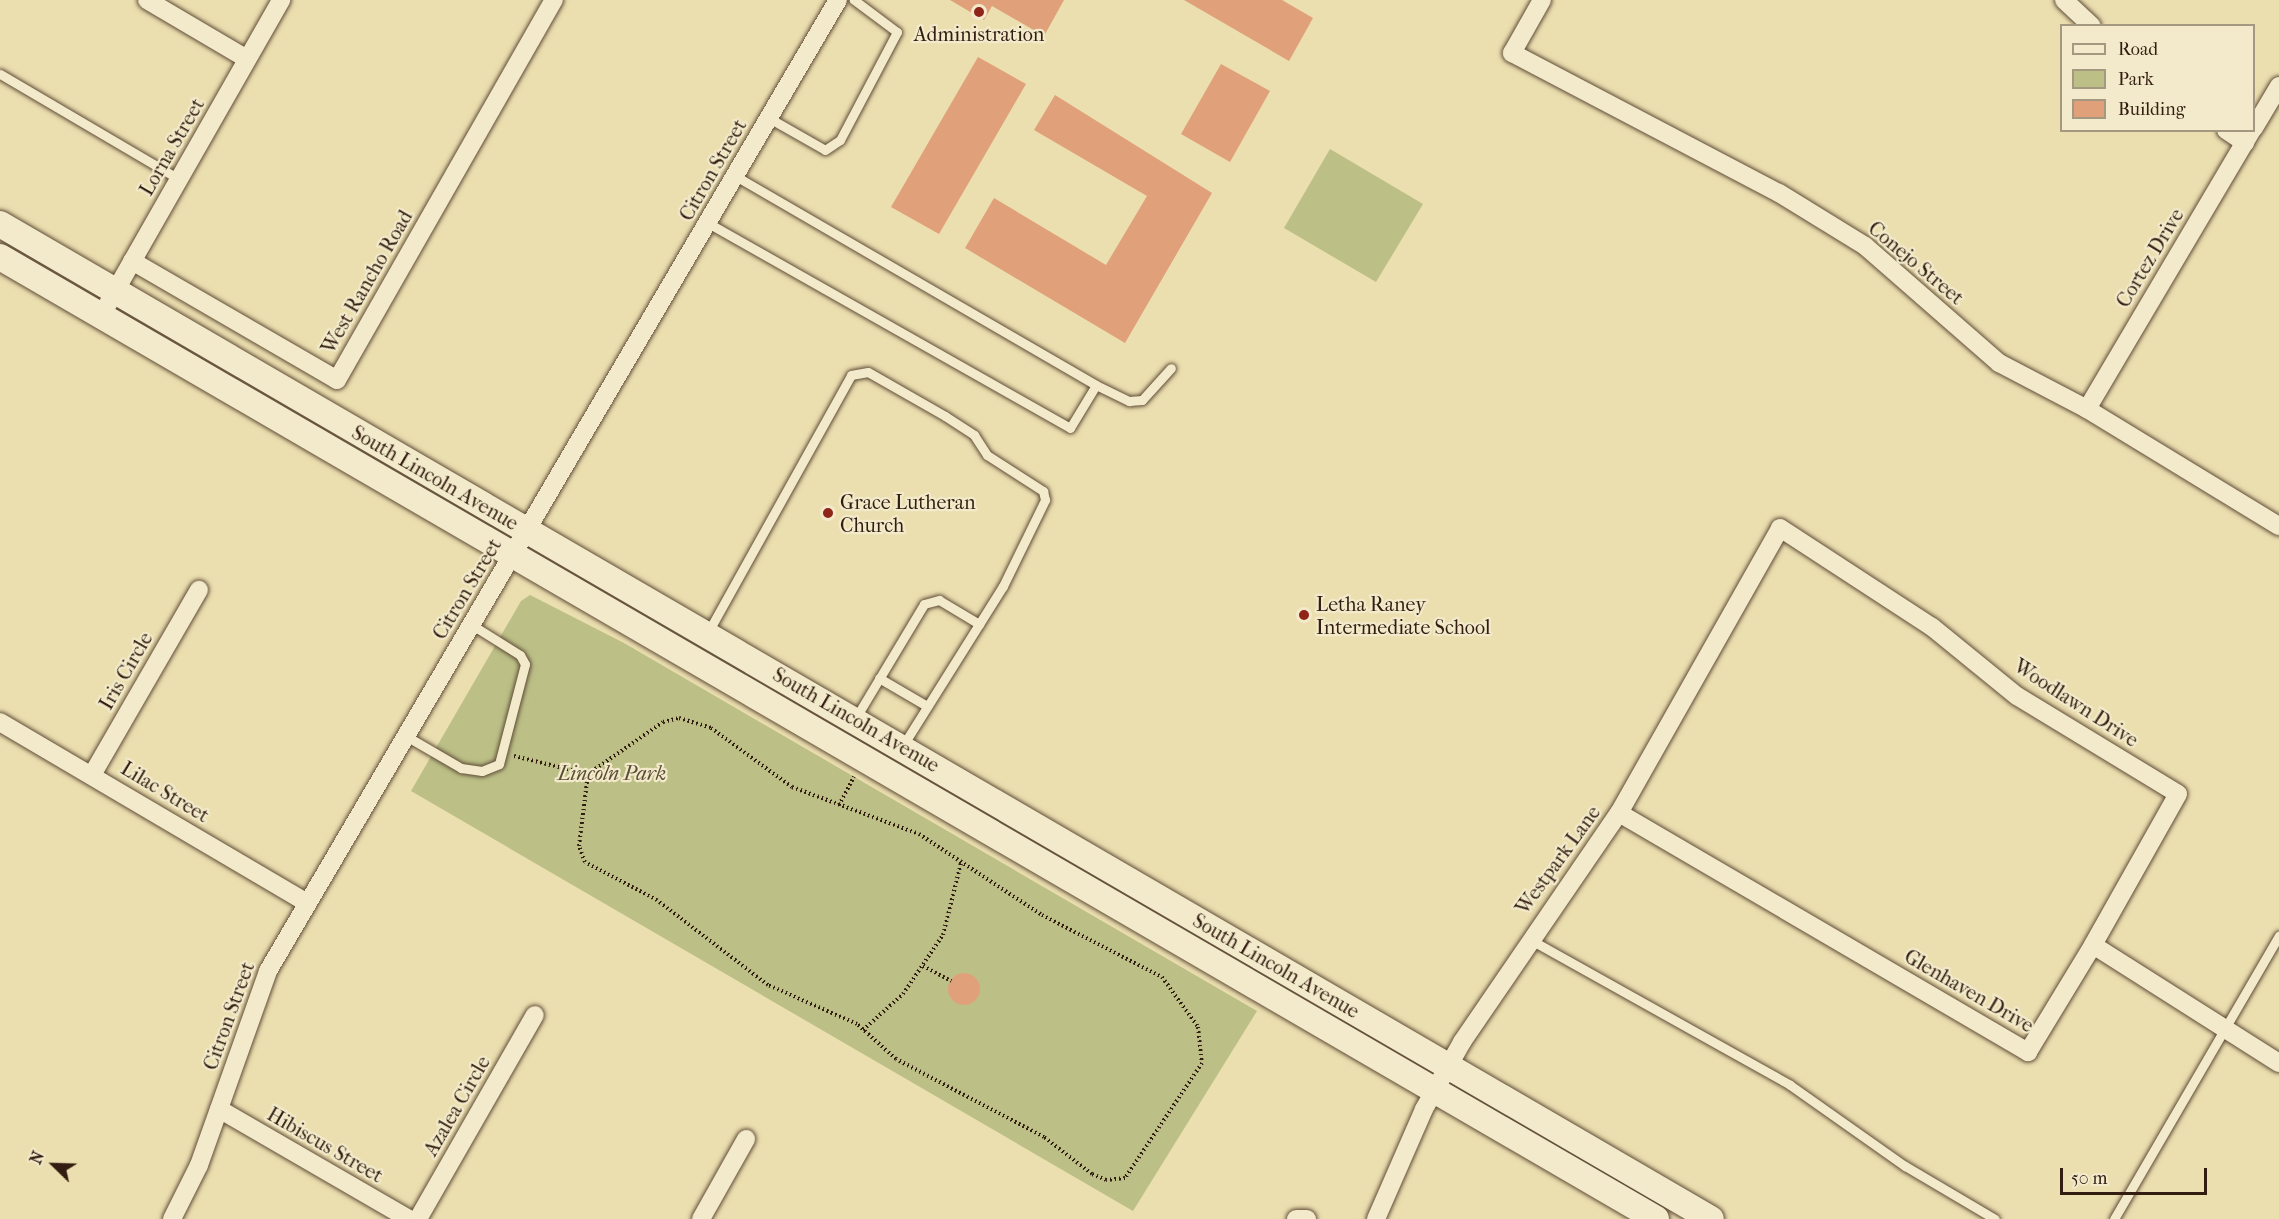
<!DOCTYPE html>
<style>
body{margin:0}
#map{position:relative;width:2279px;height:1219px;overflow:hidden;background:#ebdeaf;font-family:"IM FELL French Canon",serif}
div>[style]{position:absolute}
.green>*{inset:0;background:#bcc087}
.building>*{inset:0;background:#e0a17a}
.round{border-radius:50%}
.path>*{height:4px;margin-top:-2px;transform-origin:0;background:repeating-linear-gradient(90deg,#321d10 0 1.5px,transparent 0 4.5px)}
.roads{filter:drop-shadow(0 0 2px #604d38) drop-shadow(0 0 2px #604d38)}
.lane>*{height:9px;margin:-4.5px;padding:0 4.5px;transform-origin:4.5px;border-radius:4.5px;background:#f2eacb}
.street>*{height:18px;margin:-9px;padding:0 9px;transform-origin:9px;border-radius:9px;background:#f2eacb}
.secondary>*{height:26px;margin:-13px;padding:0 13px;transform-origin:13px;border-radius:13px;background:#f2eacb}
.dots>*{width:16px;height:16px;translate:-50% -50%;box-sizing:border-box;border:3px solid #f2eacb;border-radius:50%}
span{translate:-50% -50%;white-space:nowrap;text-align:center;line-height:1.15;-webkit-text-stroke:4.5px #f2eacb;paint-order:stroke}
.poi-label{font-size:20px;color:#321d10}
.left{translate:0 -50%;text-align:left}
.street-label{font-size:20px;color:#321d10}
.park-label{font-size:20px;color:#5b4e34;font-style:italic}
.legend{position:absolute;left:2060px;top:24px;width:195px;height:108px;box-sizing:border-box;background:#f2eacb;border:2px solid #a59880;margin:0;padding:8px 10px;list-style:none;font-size:18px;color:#321d10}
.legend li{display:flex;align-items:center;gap:12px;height:30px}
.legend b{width:30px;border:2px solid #a59880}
.north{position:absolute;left:24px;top:1135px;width:60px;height:60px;-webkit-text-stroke:4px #f2eacb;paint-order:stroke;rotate:293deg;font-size:16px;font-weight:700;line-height:24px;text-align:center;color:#321d10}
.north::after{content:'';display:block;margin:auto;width:21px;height:27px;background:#321d10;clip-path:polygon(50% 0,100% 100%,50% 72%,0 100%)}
.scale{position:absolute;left:2060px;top:1168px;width:147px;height:27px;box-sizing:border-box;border:3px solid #321d10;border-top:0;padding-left:8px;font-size:18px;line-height:21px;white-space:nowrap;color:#321d10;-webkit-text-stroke:4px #f2eacb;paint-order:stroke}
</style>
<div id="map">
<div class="green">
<div style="clip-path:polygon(1330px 149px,1423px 204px,1376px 282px,1284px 228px)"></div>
<div style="clip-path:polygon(530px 595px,624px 643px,1257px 1011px,1133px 1211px,411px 791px,521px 601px)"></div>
</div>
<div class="building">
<div style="clip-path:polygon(950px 0,1064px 0,1044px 36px,992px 6px,984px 20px)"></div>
<div style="clip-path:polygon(1184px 0,1282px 0,1313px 18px,1289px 61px)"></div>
<div style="clip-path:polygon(978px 57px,1026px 84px,939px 234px,891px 207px)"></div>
<div style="clip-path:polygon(1221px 64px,1270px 91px,1230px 162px,1181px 134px)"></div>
<div style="clip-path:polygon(1055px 95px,1212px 193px,1125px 343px,965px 248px,994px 198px,1106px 265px,1147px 196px,1034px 130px)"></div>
<div class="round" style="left:948px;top:973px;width:32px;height:32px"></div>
</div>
<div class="path">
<div style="left:679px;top:718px;width:34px;rotate:17deg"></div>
<div style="left:711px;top:728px;width:100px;rotate:36.1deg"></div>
<div style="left:792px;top:787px;width:135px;rotate:20.3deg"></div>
<div style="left:919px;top:834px;width:147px;rotate:33.4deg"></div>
<div style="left:1042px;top:915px;width:135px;rotate:27.3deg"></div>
<div style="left:1162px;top:977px;width:62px;rotate:54.2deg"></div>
<div style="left:1198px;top:1027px;width:36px;rotate:84deg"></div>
<div style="left:1202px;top:1063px;width:138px;rotate:123.8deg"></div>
<div style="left:1125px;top:1178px;width:19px;rotate:174deg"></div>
<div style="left:1106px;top:1180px;width:15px;rotate:-157deg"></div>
<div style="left:1092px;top:1174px;width:61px;rotate:-142.4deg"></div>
<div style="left:1044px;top:1137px;width:167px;rotate:-152.2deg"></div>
<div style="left:896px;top:1059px;width:52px;rotate:-138.1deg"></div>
<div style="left:857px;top:1024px;width:97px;rotate:-156.3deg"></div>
<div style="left:768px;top:985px;width:140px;rotate:-142.6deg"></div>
<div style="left:657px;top:900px;width:81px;rotate:-152.2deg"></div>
<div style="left:585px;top:862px;width:17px;rotate:-111deg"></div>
<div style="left:579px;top:846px;width:73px;rotate:-82.9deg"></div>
<div style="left:588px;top:774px;width:91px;rotate:-34.7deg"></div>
<div style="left:663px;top:722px;width:16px;rotate:-14deg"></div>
<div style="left:514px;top:756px;width:76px;rotate:13.7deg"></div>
<div style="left:839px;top:805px;width:32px;rotate:-62deg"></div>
<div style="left:923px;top:966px;width:32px;rotate:28deg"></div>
<div style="left:863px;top:1030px;width:54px;rotate:-42deg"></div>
<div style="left:903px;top:994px;width:71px;rotate:-55.9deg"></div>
<div style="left:943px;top:935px;width:74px;rotate:-76deg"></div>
</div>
<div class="roads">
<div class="lane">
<div style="left:0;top:74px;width:208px;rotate:30.4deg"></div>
<div style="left:769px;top:118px;width:64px;rotate:29.7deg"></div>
<div style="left:825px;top:150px;width:18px;rotate:-34deg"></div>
<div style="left:840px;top:140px;width:122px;rotate:-62.2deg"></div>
<div style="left:897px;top:32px;width:54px;rotate:-143.3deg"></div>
<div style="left:708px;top:223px;width:416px;rotate:29.5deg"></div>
<div style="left:1070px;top:428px;width:50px;rotate:-58.8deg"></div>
<div style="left:1096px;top:385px;width:417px;rotate:-149.9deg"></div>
<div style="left:1096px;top:385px;width:37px;rotate:26deg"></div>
<div style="left:1129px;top:401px;width:13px;rotate:-4deg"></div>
<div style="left:1142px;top:400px;width:43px;rotate:-47.8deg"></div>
<div style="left:707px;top:634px;width:296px;rotate:-60.9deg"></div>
<div style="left:851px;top:375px;width:17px;rotate:-10deg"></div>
<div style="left:868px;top:372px;width:89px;rotate:29.7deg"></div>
<div style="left:945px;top:416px;width:35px;rotate:33deg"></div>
<div style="left:974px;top:435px;width:24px;rotate:57deg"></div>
<div style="left:987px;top:455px;width:67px;rotate:32.7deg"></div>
<div style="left:1043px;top:491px;width:9px;rotate:77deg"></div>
<div style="left:1045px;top:500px;width:96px;rotate:116deg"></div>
<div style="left:1003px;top:586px;width:190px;rotate:122.1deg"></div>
<div style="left:879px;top:678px;width:56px;rotate:30.3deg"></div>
<div style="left:855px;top:719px;width:134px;rotate:-59deg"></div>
<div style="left:924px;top:604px;width:16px;rotate:-15deg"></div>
<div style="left:939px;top:600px;width:47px;rotate:31deg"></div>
<div style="left:406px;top:736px;width:64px;rotate:30.2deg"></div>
<div style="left:461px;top:768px;width:21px;rotate:8deg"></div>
<div style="left:482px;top:771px;width:18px;rotate:-22deg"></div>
<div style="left:499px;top:764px;width:103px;rotate:-75.4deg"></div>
<div style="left:525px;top:664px;width:10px;rotate:-119deg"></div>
<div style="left:520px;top:655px;width:57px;rotate:-148deg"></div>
<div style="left:1531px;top:940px;width:297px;rotate:29.2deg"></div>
<div style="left:1790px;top:1085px;width:141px;rotate:35.2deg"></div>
<div style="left:1905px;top:1166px;width:104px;rotate:30.5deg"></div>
<div style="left:2114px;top:1219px;width:328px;rotate:-59.8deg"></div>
</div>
<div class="street">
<div style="left:147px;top:0;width:116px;rotate:30.5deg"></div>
<div style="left:1542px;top:0;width:61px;rotate:119.5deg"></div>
<div style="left:1512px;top:53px;width:301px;rotate:27.7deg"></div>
<div style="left:1779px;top:193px;width:101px;rotate:31.6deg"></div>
<div style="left:1865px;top:246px;width:178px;rotate:41.1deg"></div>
<div style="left:1999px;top:363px;width:99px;rotate:27.6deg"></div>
<div style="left:2087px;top:409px;width:225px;rotate:31.4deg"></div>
<div style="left:2064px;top:0;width:38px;rotate:43deg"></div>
<div style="left:2254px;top:128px;width:49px;rotate:-59.2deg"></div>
<div style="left:2226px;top:130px;width:23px;rotate:34deg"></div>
<div style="left:132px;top:261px;width:237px;rotate:30.1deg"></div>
<div style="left:337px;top:380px;width:438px;rotate:-60.3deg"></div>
<div style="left:101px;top:316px;width:364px;rotate:-60.3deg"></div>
<div style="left:2087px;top:409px;width:324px;rotate:-59.4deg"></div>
<div style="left:0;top:722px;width:355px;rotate:30.5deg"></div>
<div style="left:92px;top:775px;width:214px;rotate:-60deg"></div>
<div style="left:1619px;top:813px;width:474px;rotate:30.3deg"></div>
<div style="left:2028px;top:1052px;width:125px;rotate:-58.7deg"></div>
<div style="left:2093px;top:945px;width:220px;rotate:32.4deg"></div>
<div style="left:219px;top:1109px;width:220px;rotate:30.1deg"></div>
<div style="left:172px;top:1219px;width:60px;rotate:-63.4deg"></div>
<div style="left:199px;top:1165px;width:206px;rotate:-70.4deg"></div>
<div style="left:268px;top:971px;width:1126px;rotate:-59.59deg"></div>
<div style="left:418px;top:1219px;width:235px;rotate:-60.2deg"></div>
<div style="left:701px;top:1219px;width:92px;rotate:-60.6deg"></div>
<div style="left:1296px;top:1219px;width:11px"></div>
<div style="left:1376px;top:1219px;width:120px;rotate:-66.4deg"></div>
<div style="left:1424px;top:1109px;width:77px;rotate:-60.4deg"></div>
<div style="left:1462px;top:1042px;width:278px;rotate:-55.6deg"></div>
<div style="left:1619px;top:813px;width:327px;rotate:-60.5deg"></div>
<div style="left:1780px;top:528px;width:181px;rotate:33.1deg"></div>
<div style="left:1932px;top:627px;width:109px;rotate:39.1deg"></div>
<div style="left:2017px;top:696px;width:188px;rotate:31.3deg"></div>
<div style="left:2178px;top:794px;width:173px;rotate:119.4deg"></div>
</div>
<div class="secondary">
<div style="left:0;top:224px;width:1979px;rotate:30.18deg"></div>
<div style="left:0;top:257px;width:1915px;rotate:30.15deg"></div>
</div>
</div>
<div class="dots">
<div style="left:979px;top:12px;background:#8f2418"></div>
<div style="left:828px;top:513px;background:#8f2418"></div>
<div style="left:1304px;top:615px;background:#8f2418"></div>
</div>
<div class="poi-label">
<span style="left:979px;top:34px">Administration</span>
<span class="left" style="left:840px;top:514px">Grace Lutheran<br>Church</span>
<span class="left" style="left:1316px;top:616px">Letha Raney<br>Intermediate School</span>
</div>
<div class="street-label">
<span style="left:172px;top:147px;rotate:-60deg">Lorna Street</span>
<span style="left:713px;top:170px;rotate:-60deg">Citron Street</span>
<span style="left:2150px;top:258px;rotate:-59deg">Cortez Drive</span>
<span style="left:1916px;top:263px;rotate:40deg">Conejo Street</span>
<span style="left:367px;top:282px;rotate:-60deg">West Rancho Road</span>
<span style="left:435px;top:478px;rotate:30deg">South Lincoln Avenue</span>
<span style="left:467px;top:589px;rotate:-59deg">Citron Street</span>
<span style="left:126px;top:671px;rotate:-60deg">Iris Circle</span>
<span style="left:2076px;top:703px;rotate:33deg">Woodlawn Drive</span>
<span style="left:856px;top:720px;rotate:30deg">South Lincoln Avenue</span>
<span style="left:165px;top:792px;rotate:31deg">Lilac Street</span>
<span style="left:1558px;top:860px;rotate:-54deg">Westpark Lane</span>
<span style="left:1276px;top:966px;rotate:30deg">South Lincoln Avenue</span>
<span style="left:1969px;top:991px;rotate:30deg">Glenhaven Drive</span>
<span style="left:229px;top:1016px;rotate:-70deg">Citron Street</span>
<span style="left:457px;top:1106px;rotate:-60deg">Azalea Circle</span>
<span style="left:325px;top:1145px;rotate:30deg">Hibiscus Street</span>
</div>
<div class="park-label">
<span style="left:612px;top:773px">Lincoln Park</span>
</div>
<ul class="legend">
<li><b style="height:8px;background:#f2eacb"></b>Road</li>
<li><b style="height:16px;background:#bcc087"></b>Park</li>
<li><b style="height:16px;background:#e0a17a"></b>Building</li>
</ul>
<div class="north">N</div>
<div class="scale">50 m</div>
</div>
